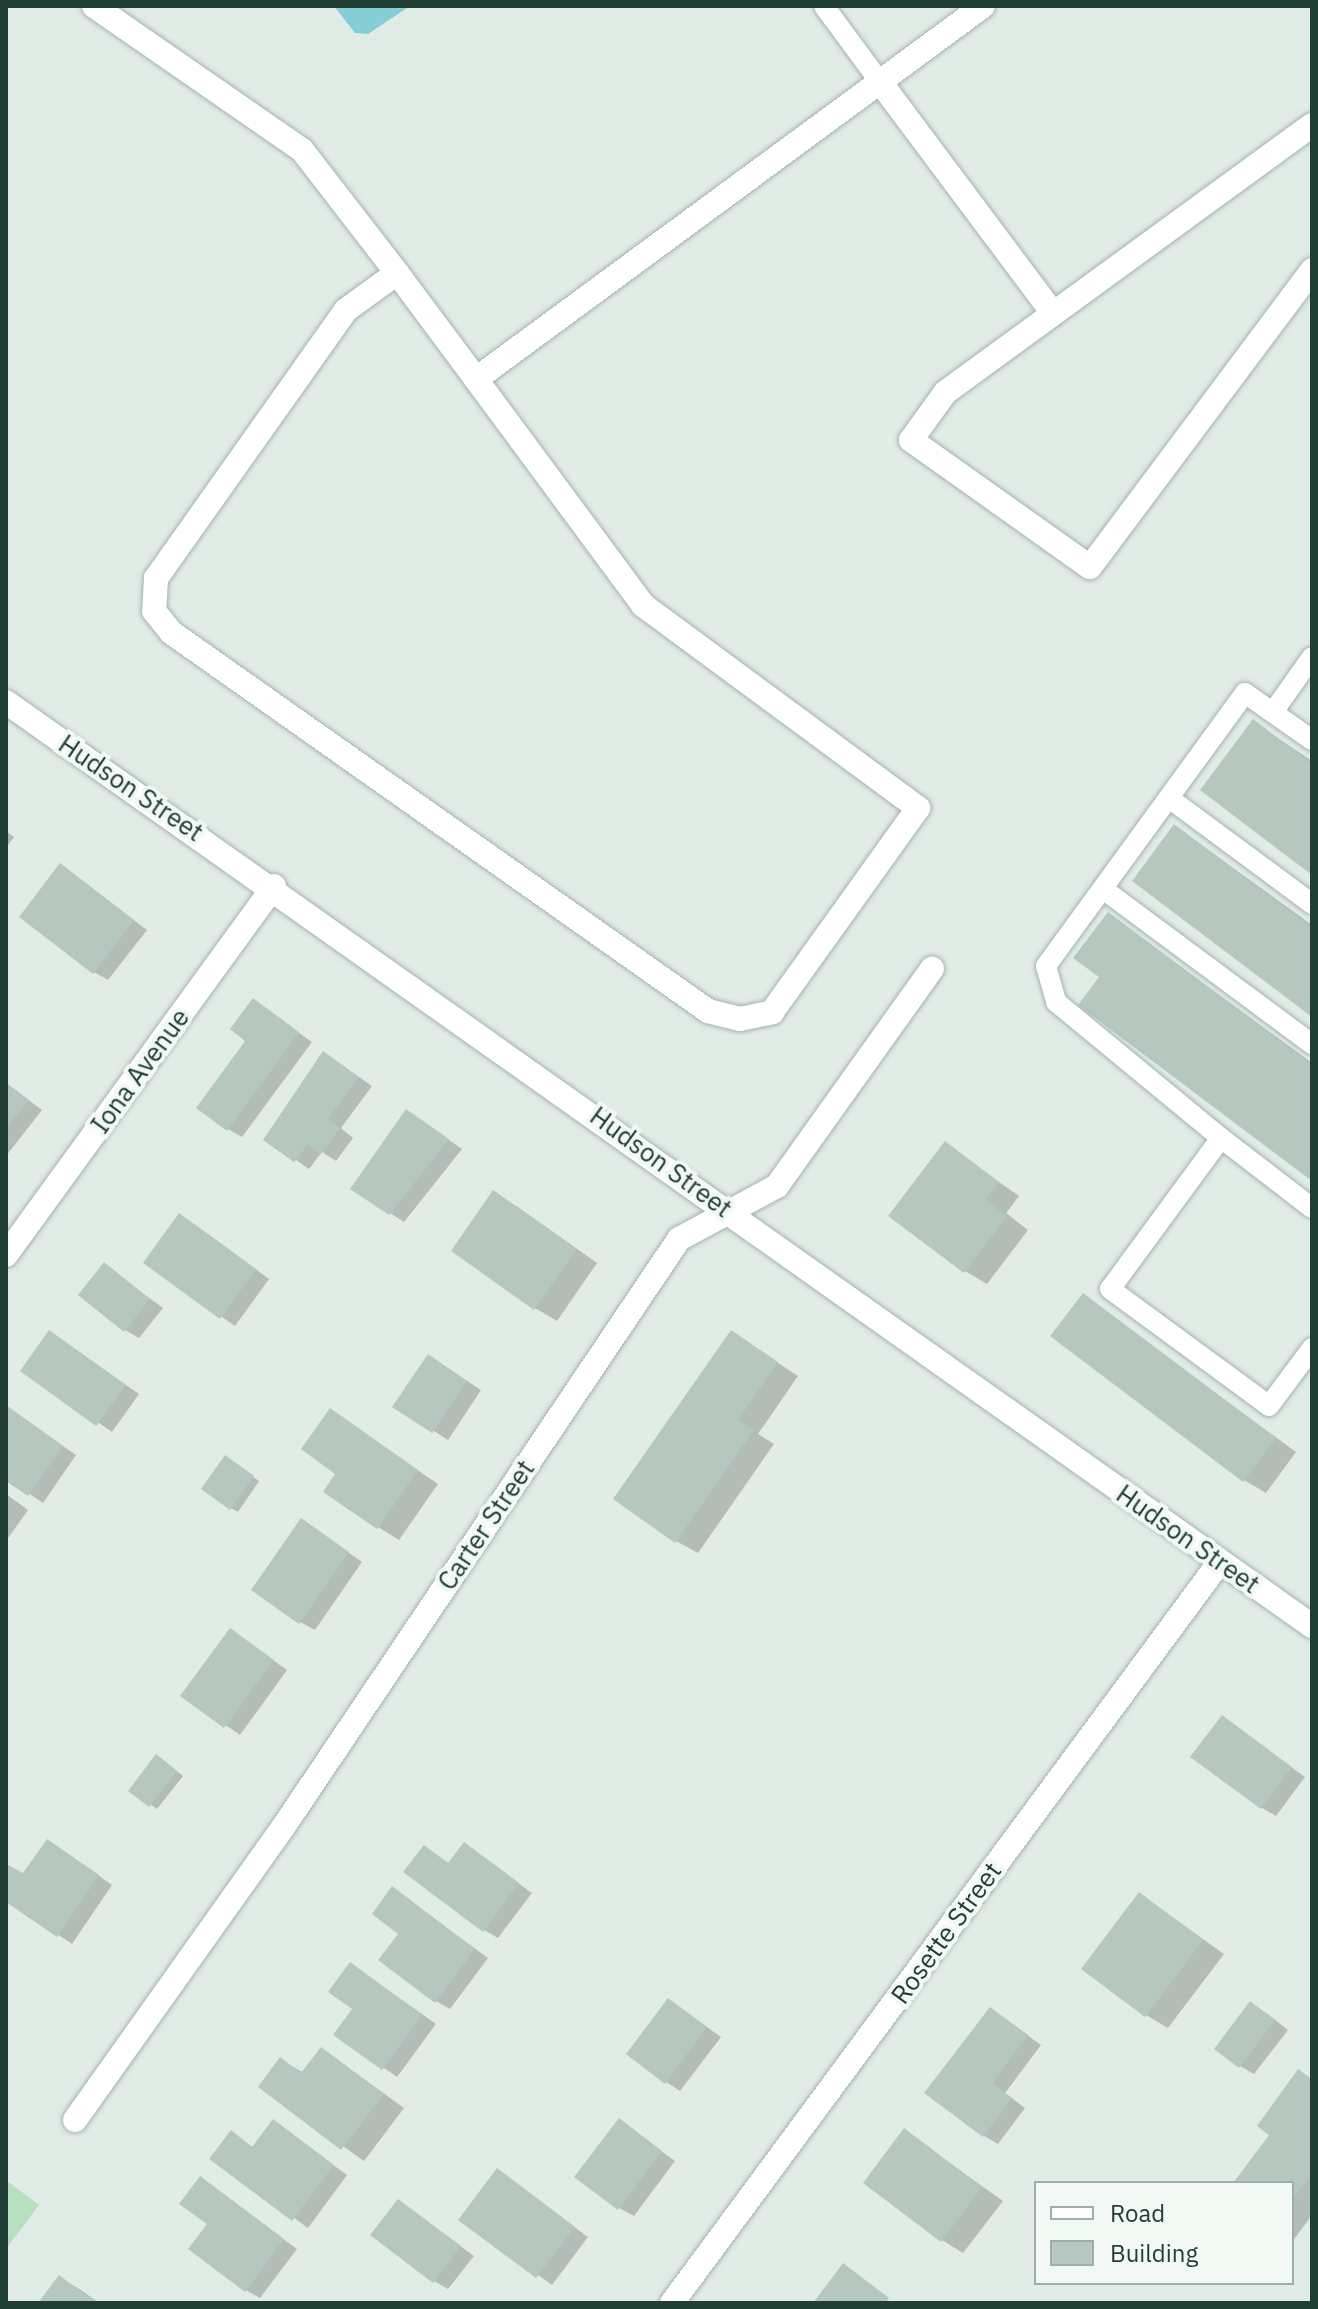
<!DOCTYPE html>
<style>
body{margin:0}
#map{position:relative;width:1318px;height:2309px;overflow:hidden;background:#e1ece6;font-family:"IBM Plex Sans",sans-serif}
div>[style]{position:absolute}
.green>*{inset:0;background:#b8dfc0}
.water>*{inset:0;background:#85ced5}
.shadow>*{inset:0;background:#0003}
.building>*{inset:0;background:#b6c7bf}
.roads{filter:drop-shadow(0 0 2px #a3b4ad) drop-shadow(0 0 2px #a3b4ad)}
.lane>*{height:20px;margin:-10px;padding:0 10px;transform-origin:10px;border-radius:10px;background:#fff}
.street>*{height:24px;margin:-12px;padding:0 12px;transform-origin:12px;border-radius:12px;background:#fff}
span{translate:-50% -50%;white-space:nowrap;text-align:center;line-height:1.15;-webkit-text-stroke:8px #f2f9f5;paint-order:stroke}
.street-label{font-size:26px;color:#203e34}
.frame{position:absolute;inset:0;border:8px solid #203e34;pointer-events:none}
.legend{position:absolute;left:1034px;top:2181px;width:260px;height:104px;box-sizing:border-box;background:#f2f9f5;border:2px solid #9eaea8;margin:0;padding:10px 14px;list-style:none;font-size:24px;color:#203e34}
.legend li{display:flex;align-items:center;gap:16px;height:40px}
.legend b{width:40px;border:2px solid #9eaea8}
</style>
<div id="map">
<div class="green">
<div style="clip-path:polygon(6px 2180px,39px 2205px,6px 2249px)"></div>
</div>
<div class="water">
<div style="clip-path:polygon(334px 6px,410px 6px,368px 34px,355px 33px)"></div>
</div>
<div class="shadow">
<div style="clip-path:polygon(1254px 722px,1312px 761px,1312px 872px)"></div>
<div style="clip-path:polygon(1175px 826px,1312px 925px,1312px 1014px)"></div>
<div style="clip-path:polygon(6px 831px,14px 837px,6px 848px)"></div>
<div style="clip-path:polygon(61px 865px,147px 930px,108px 980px,94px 972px)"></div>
<div style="clip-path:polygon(1109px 914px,1312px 1063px,1312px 1178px,1101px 977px)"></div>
<div style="clip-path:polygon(254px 1001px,312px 1042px,242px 1137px,228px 1129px)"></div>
<div style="clip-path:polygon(324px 1053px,372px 1086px,341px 1128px,353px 1138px,336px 1161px,322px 1152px,309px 1169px,266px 1139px)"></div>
<div style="clip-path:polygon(6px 1083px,42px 1110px,6px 1156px)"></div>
<div style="clip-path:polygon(420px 1120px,462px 1149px,404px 1222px,390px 1213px)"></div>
<div style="clip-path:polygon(945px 1144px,1019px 1196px,1006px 1213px,1028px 1230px,987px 1284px,965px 1271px)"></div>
<div style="clip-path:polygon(515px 1205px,597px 1263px,557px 1321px,535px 1308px)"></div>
<div style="clip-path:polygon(194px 1224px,269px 1279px,235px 1326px,145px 1263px)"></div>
<div style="clip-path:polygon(104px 1265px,163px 1308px,139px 1338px,125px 1330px)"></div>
<div style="clip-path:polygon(1083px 1296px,1296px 1452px,1266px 1493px,1244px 1480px)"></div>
<div style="clip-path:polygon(50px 1332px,139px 1394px,112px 1432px,23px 1370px)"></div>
<div style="clip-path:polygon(732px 1333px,798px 1376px,758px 1434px,774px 1444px,698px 1553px,676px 1541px)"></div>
<div style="clip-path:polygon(443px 1365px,481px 1390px,448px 1440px,395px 1406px)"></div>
<div style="clip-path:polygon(6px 1406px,76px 1455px,43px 1503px,6px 1478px)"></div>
<div style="clip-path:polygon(331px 1411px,438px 1484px,399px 1540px,378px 1527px)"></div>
<div style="clip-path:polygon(232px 1462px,259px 1481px,238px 1512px,231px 1508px)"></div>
<div style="clip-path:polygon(6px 1494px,28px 1510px,6px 1541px)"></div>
<div style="clip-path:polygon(315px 1529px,362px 1562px,315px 1630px,300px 1622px)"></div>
<div style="clip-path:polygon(230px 1630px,287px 1670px,240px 1735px,182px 1695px)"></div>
<div style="clip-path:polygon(1223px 1718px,1305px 1777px,1276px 1816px,1262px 1808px)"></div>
<div style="clip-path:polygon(163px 1760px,183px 1776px,157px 1809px,131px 1790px)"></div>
<div style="clip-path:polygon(465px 1845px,532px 1893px,498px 1938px,484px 1930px,424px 1847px,450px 1864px)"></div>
<div style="clip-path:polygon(62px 1850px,112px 1885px,72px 1944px,6px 1900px,6px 1868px,24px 1875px)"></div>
<div style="clip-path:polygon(393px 1889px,488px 1958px,450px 2009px,436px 2001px,401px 1933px)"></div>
<div style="clip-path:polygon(1140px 1894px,1224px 1954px,1168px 2028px,1146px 2015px)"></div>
<div style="clip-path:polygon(364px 1973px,436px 2024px,397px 2077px,336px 2035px,354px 2009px)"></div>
<div style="clip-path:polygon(669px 2000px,721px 2037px,680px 2091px,666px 2082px)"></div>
<div style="clip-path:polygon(991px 2009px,1041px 2045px,1005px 2093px,1025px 2108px,998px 2144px,984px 2136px)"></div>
<div style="clip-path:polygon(1265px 2012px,1288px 2030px,1254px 2074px,1240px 2066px)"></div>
<div style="clip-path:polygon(322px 2049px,404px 2108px,364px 2161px,260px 2087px,281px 2060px,304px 2073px)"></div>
<div style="clip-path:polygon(1312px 2079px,1312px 2215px,1292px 2242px,1292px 2183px,1235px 2183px)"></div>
<div style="clip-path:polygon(619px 2121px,675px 2161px,634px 2216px,619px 2208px)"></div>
<div style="clip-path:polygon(274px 2122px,347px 2175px,308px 2228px,212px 2158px,231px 2133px,254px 2148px)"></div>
<div style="clip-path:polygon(904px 2131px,1003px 2201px,963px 2253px,942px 2240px)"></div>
<div style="clip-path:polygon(498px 2171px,588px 2237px,552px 2285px,461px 2219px)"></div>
<div style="clip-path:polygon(201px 2179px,297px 2249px,260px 2298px,246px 2290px,209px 2224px)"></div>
<div style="clip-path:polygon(399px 2201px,474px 2256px,448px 2289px,434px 2281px)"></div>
<div style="clip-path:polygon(59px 2277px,81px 2290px,99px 2303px,40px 2303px)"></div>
</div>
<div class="building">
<div style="clip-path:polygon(1253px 719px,1312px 764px,1312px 875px,1200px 790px)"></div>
<div style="clip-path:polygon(1174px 824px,1312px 928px,1312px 1017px,1132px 881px)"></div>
<div style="clip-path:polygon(60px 863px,134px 920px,93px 974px,19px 917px)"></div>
<div style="clip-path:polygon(1108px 912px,1312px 1065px,1312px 1181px,1078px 1005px,1099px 977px,1073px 958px)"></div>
<div style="clip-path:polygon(253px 998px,299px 1032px,227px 1131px,196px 1108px,245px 1041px,230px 1029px)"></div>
<div style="clip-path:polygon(323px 1051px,359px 1077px,328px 1119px,340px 1128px,321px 1154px,308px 1144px,294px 1162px,263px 1140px)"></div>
<div style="clip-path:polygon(6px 1083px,29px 1100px,6px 1129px)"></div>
<div style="clip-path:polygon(406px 1109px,449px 1139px,389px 1215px,350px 1189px)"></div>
<div style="clip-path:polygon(945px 1141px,999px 1182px,986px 1200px,1007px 1216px,964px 1273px,888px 1216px)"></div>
<div style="clip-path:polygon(493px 1190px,577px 1249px,534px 1310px,451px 1251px)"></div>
<div style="clip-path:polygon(179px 1213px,256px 1269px,220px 1319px,143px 1263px)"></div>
<div style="clip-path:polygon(104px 1262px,150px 1299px,124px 1332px,78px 1295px)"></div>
<div style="clip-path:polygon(1083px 1293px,1276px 1438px,1243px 1482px,1050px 1336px)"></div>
<div style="clip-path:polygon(49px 1330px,126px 1385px,96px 1426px,20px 1371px)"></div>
<div style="clip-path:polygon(731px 1330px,778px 1362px,738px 1420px,754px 1430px,675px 1543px,613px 1499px)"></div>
<div style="clip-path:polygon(428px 1354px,467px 1381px,432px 1433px,392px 1407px)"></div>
<div style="clip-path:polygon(6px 1405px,63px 1446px,28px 1496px,6px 1481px)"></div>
<div style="clip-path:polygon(330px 1408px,418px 1470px,377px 1529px,323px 1492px,335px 1474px,301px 1449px)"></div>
<div style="clip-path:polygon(225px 1455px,254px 1476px,230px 1510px,201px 1489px)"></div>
<div style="clip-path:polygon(301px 1518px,349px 1552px,299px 1624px,251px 1590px)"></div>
<div style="clip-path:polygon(230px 1628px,274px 1660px,224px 1728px,180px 1696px)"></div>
<div style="clip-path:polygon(1222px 1715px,1292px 1767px,1261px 1809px,1190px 1757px)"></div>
<div style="clip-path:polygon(156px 1754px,177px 1771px,149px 1807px,128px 1791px)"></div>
<div style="clip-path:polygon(47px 1839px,99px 1875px,57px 1937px,6px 1902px,6px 1864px,23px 1873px)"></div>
<div style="clip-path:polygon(464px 1842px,519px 1883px,483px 1932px,403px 1872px,424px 1845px,448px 1863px)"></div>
<div style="clip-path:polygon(392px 1886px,475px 1949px,435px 2003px,378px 1960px,398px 1934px,372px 1914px)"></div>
<div style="clip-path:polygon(1139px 1892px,1203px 1940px,1145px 2017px,1081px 1969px)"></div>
<div style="clip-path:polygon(350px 1962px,422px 2015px,382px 2070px,333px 2035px,352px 2009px,328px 1992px)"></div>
<div style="clip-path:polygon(668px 1998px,707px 2027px,665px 2084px,626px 2054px)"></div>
<div style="clip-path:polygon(1250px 2001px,1275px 2020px,1239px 2068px,1214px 2049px)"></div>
<div style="clip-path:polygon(990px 2007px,1028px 2035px,992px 2083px,1012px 2098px,983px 2137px,924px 2093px)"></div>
<div style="clip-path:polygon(321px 2047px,384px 2094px,341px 2150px,258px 2087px,280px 2057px,301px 2073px)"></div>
<div style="clip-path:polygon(1298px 2069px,1312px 2079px,1312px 2174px,1292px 2200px,1292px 2183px,1233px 2183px,1269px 2135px,1257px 2126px)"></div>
<div style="clip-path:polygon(619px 2118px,662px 2151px,618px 2210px,574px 2177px)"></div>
<div style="clip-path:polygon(273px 2119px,334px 2165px,292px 2221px,209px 2159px,231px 2130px,252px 2147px)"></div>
<div style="clip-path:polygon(904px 2128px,982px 2187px,941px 2242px,863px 2183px)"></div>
<div style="clip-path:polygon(497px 2168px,575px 2227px,536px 2278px,458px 2220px)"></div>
<div style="clip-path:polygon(200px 2176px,284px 2239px,245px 2292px,188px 2249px,207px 2224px,179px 2204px)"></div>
<div style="clip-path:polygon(398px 2199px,461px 2246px,433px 2283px,370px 2235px)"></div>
<div style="clip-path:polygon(843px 2263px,889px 2298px,885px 2303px,813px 2303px)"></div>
<div style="clip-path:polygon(59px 2275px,96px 2303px,38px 2303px)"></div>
</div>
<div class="roads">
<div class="lane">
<div style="left:824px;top:6px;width:94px;rotate:53.6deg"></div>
<div style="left:1273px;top:712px;width:67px;rotate:-54.7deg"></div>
<div style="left:1312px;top:740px;width:82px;rotate:-145deg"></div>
<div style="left:1245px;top:693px;width:338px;rotate:126.1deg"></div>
<div style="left:1046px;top:966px;width:37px;rotate:74deg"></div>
<div style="left:1056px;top:1002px;width:214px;rotate:39.5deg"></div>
<div style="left:1221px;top:1138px;width:187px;rotate:126.3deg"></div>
<div style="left:1110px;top:1289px;width:197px;rotate:36.3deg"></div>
<div style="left:1269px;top:1406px;width:72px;rotate:-53.4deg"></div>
<div style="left:1169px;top:798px;width:178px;rotate:36.5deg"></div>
<div style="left:1103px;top:889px;width:260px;rotate:36.6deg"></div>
<div style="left:1221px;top:1138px;width:115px;rotate:37.6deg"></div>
</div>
<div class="street">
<div style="left:94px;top:6px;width:253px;rotate:34.7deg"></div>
<div style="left:302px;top:150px;width:155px;rotate:52.3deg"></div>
<div style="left:880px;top:82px;width:289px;rotate:53.2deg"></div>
<div style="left:1312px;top:125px;width:454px;rotate:143.9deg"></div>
<div style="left:945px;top:393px;width:58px;rotate:125.9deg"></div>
<div style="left:911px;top:440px;width:219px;rotate:35.4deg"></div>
<div style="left:1090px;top:567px;width:371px;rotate:-53.2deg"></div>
<div style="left:476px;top:379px;width:132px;rotate:-126.7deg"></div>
<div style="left:397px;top:273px;width:63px;rotate:144deg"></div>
<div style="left:346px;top:310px;width:329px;rotate:125.3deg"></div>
<div style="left:156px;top:578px;width:33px;rotate:93deg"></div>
<div style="left:154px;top:611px;width:28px;rotate:51deg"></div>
<div style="left:172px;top:633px;width:656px;rotate:35.19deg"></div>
<div style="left:708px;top:1011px;width:33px;rotate:14deg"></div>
<div style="left:740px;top:1019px;width:33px;rotate:-12deg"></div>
<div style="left:772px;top:1012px;width:251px;rotate:-54.4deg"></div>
<div style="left:918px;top:808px;width:342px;rotate:-143.6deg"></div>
<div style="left:643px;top:605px;width:281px;rotate:-126.5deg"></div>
<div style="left:476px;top:379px;width:629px;rotate:-36.34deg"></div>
<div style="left:6px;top:702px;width:1600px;rotate:35.28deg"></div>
<div style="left:6px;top:1255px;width:456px;rotate:-54deg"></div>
<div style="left:75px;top:2120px;width:361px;rotate:-54.6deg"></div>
<div style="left:284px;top:1826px;width:708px;rotate:-56.06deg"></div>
<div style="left:679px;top:1239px;width:111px;rotate:-28.4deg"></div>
<div style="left:777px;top:1186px;width:267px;rotate:-54.5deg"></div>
<div style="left:672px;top:2303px;width:920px;rotate:-53.53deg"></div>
</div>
</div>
<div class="street-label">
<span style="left:131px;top:788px;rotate:34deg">Hudson Street</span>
<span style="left:140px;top:1071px;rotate:-54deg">Iona Avenue</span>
<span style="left:661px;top:1162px;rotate:36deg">Hudson Street</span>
<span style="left:486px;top:1525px;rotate:-56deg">Carter Street</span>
<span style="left:1188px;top:1539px;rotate:35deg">Hudson Street</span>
<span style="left:946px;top:1933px;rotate:-54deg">Rosette Street</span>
</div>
<div class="frame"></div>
<ul class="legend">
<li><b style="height:10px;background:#fff"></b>Road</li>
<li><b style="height:22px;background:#b6c7bf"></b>Building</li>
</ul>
</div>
